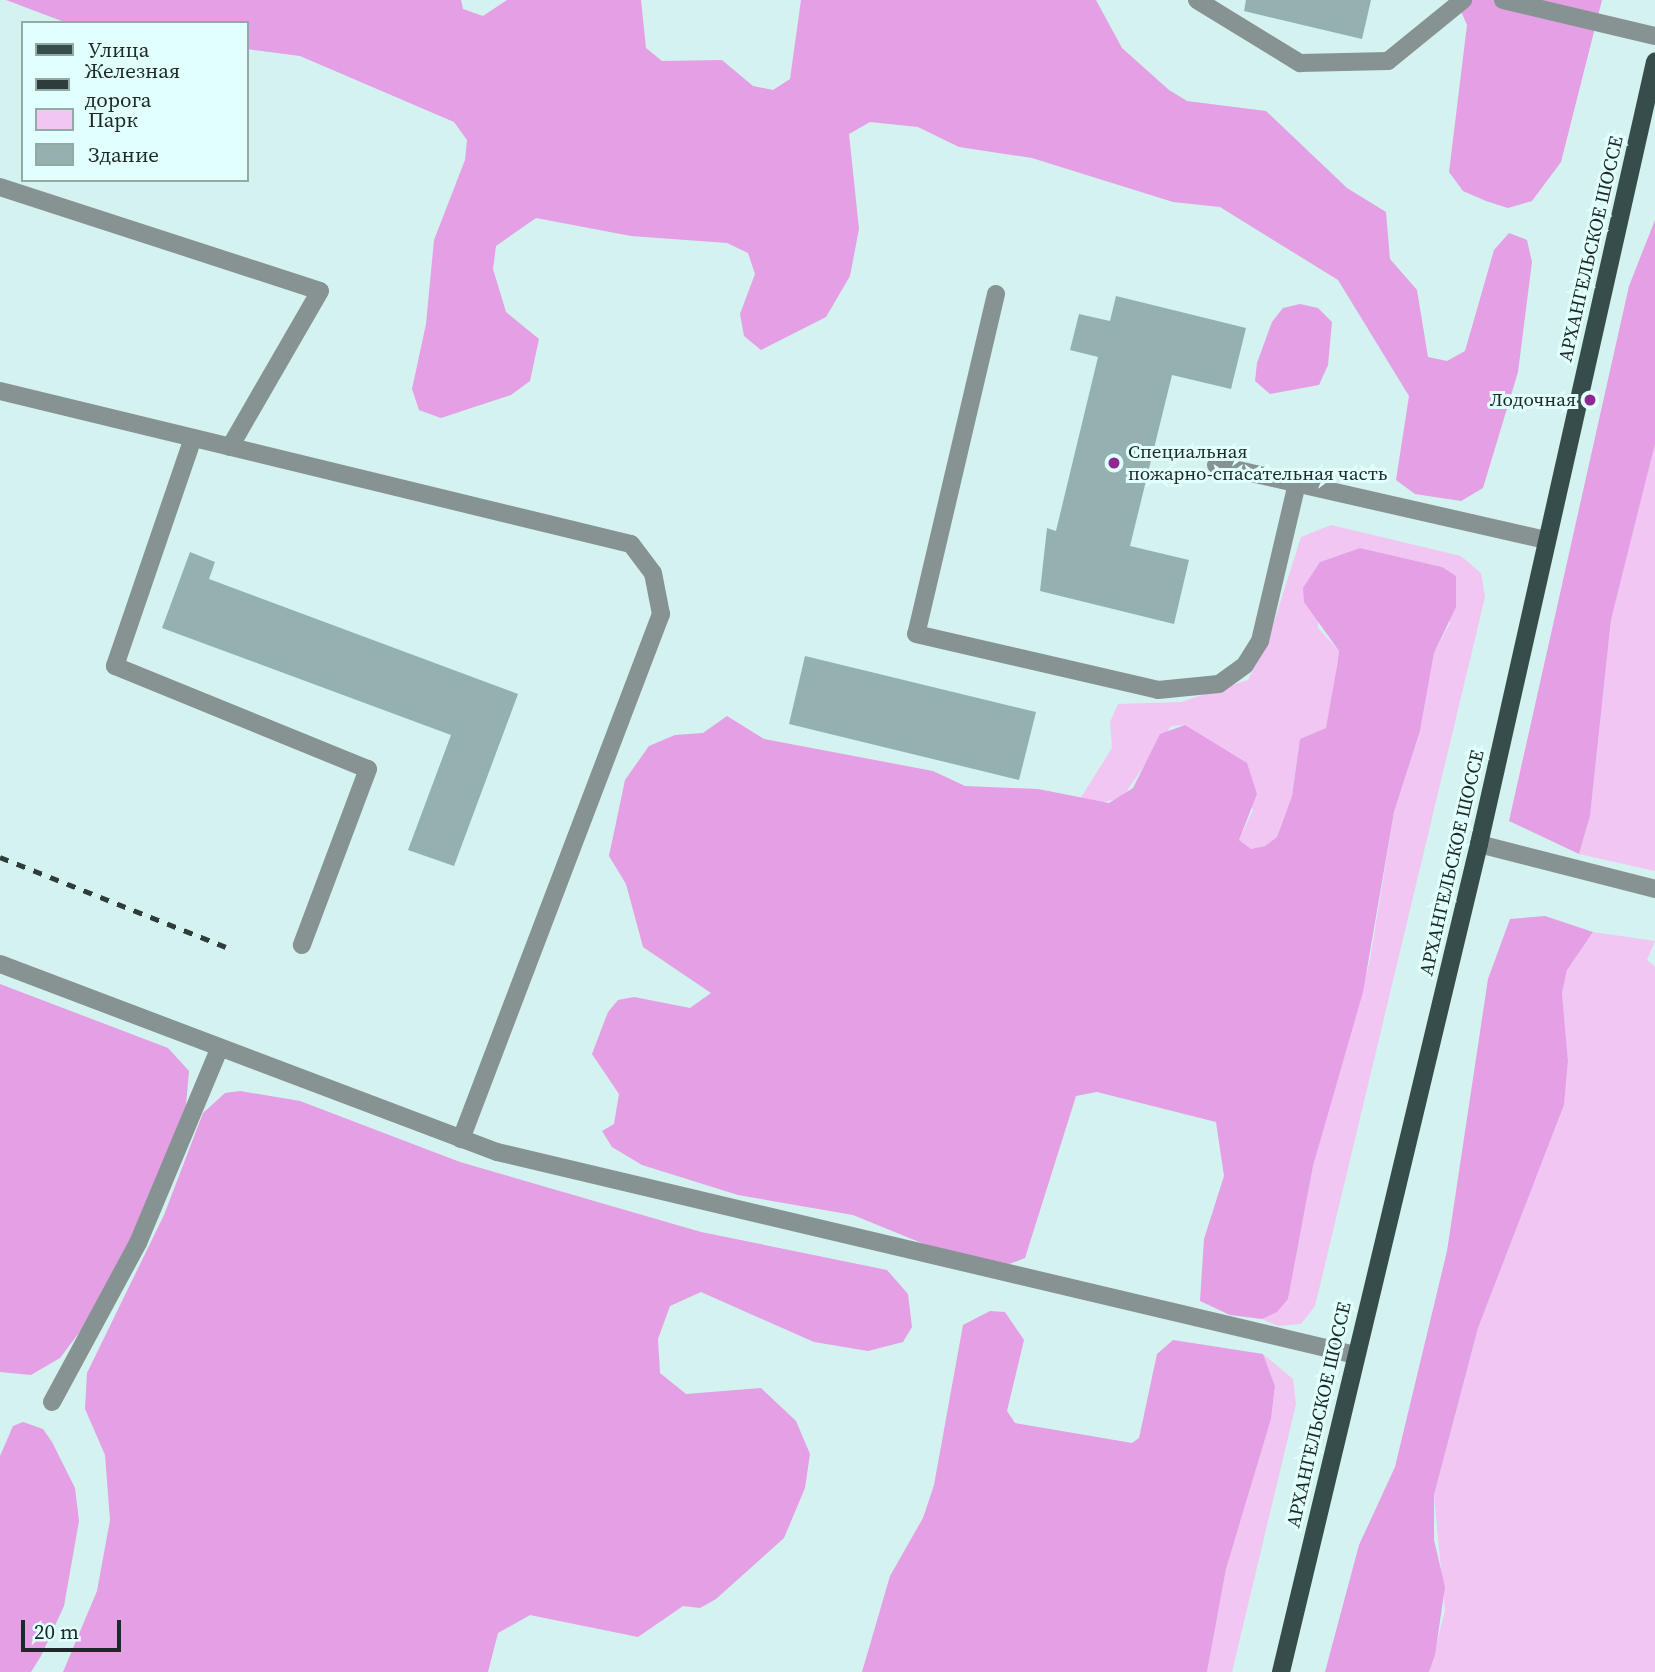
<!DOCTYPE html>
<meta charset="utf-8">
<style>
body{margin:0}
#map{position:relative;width:1655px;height:1672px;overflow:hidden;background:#d3f2f0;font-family:"Source Serif 4",serif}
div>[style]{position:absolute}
.green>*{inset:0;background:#f2c6f2}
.forest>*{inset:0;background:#e49fe5}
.building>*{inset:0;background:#94b1af}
.minor>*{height:18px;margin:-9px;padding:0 9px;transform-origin:9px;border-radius:9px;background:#879393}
.major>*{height:18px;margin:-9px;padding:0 9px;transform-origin:9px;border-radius:9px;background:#374d4c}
.rail>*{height:5px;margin-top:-2.5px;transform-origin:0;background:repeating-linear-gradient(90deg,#2f3c3c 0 9px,transparent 0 18px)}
.dots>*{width:19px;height:19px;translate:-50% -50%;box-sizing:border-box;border:4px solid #e0fffd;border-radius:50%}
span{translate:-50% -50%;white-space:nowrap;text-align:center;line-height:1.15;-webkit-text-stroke:6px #e0fffd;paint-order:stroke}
.street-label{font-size:19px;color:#1d2828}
.poi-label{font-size:19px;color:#1d2828}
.right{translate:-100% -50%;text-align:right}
.left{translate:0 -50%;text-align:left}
.legend{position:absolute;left:21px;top:21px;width:228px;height:161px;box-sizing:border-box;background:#e0fffd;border:2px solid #92a9a8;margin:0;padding:9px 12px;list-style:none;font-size:21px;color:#1d2828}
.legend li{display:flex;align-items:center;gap:14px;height:35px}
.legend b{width:35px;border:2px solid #92a9a8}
.scale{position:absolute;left:21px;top:1620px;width:100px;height:32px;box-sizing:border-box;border:4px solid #1d2828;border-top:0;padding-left:9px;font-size:21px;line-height:24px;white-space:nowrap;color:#1d2828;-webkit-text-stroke:5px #e0fffd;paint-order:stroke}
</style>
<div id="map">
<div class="green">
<div style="clip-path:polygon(1655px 444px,1655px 871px,1579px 854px,1590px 816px,1611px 620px)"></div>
<div style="clip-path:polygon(1331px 525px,1461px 556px,1481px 573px,1485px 597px,1315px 1306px,1301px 1324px,1278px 1326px,1262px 1319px,1288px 1299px,1313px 1166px,1370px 960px,1394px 812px,1420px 731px,1434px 653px,1450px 623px,1442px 567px,1360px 548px,1320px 562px,1318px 628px,1339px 651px,1330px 713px,1326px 728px,1300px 739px,1292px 796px,1277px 837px,1265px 846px,1250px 849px,1239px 840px,1253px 810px,1233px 757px,1185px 725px,1171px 726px,1122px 798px,1094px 804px,1080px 799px,1112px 748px,1110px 722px,1118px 704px,1181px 702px,1248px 680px,1269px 638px,1301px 537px)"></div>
<div style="clip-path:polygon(1593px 932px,1655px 941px,1647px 960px,1655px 967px,1655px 1672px,1429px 1672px,1445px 1611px,1434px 1495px,1478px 1328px,1564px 1105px,1568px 1061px,1562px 993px,1567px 970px)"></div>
<div style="clip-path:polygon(1263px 1354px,1293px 1379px,1296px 1404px,1232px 1672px,1207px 1672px,1226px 1569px,1271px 1419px,1275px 1386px)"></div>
</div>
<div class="forest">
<div style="clip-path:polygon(6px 0,461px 0,463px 9px,483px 16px,507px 0,641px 0,646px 48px,662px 61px,722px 60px,753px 86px,773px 90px,790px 79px,801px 0,1096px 0,1122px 48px,1169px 90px,1187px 101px,1266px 111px,1347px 188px,1386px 212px,1390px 259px,1417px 290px,1428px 357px,1447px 361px,1465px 351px,1494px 250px,1509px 233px,1527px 240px,1532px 262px,1518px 372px,1483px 488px,1461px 501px,1415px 494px,1396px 480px,1409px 396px,1338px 280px,1220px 207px,1173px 202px,1032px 158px,959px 147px,918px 127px,870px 122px,849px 134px,859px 229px,850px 276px,826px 317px,761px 350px,744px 336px,740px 314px,755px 274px,748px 253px,727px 243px,631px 236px,536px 218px,496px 246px,493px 269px,506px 312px,539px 339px,530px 381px,511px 395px,441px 418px,419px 410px,412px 389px,426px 324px,434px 240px,465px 160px,467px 140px,454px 122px,300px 56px,247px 49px,247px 23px,67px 23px)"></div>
<div style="clip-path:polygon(1456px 0,1602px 0,1561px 162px,1532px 201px,1508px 208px,1486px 201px,1463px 191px,1449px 172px,1467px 25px)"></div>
<div style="clip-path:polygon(1655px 220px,1655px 444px,1611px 620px,1590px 816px,1579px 854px,1509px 821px,1629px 286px)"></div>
<div style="clip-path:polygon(1300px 304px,1318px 308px,1332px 322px,1328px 365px,1319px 385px,1270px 394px,1255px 381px,1257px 363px,1272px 322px,1283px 308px)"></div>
<div style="clip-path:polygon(1360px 548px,1442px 567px,1456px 576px,1456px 607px,1434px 653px,1420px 731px,1394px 812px,1363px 992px,1313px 1166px,1288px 1299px,1277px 1312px,1262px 1319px,1230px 1315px,1200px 1301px,1204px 1239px,1224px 1176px,1216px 1122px,1097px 1092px,1076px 1096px,1025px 1258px,1009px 1264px,929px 1246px,853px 1215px,738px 1195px,642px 1165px,612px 1147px,602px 1131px,614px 1124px,619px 1094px,592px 1054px,608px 1012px,618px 1000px,634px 997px,690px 1008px,711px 993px,643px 947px,626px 884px,609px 856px,625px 780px,649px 746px,675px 735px,703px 733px,727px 716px,764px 739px,933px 771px,965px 786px,1038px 789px,1109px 803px,1133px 788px,1160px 734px,1185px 725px,1247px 763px,1257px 794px,1239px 840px,1251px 849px,1265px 846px,1277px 837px,1292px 796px,1300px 739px,1326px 728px,1337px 666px,1339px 651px,1304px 602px,1303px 588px,1320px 562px)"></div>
<div style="clip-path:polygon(1545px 916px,1593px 932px,1567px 970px,1562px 993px,1568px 1061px,1564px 1105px,1478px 1328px,1434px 1495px,1434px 1540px,1445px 1587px,1435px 1655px,1429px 1672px,1325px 1672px,1359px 1545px,1395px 1467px,1447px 1251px,1488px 979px,1510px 919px)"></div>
<div style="clip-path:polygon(0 984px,168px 1048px,189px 1071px,186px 1105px,140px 1221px,91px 1317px,60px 1358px,31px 1375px,0 1372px)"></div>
<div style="clip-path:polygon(240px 1091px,300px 1101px,460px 1162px,701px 1232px,887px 1270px,908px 1294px,912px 1327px,903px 1342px,868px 1351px,814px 1342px,701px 1292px,670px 1306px,658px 1339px,660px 1373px,686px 1394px,761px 1388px,796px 1421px,810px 1454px,805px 1488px,784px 1538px,716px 1599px,700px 1608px,683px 1606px,638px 1637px,530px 1615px,498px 1633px,488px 1672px,63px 1672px,97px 1591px,110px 1520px,105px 1455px,85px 1409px,87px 1373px,164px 1215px,203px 1113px,225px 1093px)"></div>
<div style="clip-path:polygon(990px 1311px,1005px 1312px,1024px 1340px,1007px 1411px,1015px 1423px,1132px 1443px,1139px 1438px,1157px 1354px,1173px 1340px,1263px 1354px,1275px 1386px,1271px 1419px,1226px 1569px,1207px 1672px,862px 1672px,890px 1576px,923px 1518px,934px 1485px,963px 1325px)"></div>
<div style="clip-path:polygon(23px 1422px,43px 1429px,52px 1442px,75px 1488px,79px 1521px,64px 1606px,41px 1656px,31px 1672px,0 1672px,0 1456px,13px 1426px)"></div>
</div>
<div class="building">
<div style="clip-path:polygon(1246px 0,1371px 0,1362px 39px,1244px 11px)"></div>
<div style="clip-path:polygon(1116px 296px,1246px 328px,1231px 389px,1172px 375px,1130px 546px,1189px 560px,1174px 624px,1040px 591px,1047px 528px,1056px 531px,1098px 357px,1070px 350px,1079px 314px,1110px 321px)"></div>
<div style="clip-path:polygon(190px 552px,215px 562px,209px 579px,518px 694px,454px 866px,408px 850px,451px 735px,162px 628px)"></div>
<div style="clip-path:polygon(805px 656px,1036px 712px,1019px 780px,789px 724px)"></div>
</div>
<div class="minor">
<div style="left:1197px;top:0;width:121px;rotate:31.5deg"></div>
<div style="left:1300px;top:63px;width:88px;rotate:-1.3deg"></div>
<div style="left:1388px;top:61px;width:97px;rotate:-39.1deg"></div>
<div style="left:1503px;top:0;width:156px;rotate:13.3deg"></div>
<div style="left:0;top:187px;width:336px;rotate:18deg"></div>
<div style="left:320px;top:291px;width:180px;rotate:120deg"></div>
<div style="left:996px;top:294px;width:349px;rotate:103.2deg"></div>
<div style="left:916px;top:634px;width:248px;rotate:13deg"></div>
<div style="left:1158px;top:690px;width:61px;rotate:-5.6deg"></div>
<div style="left:1219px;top:684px;width:32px;rotate:-36deg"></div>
<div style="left:1245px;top:665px;width:28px;rotate:-58deg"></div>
<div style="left:1260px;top:641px;width:162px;rotate:-76.8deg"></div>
<div style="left:0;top:391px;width:649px;rotate:13.63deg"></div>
<div style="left:631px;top:544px;width:36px;rotate:53deg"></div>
<div style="left:653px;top:573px;width:42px;rotate:79deg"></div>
<div style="left:661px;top:614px;width:562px;rotate:110.85deg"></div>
<div style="left:193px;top:438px;width:241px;rotate:108.9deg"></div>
<div style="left:115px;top:666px;width:273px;rotate:22.2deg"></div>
<div style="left:368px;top:769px;width:188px;rotate:110.6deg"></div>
<div style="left:1216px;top:465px;width:337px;rotate:12.8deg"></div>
<div style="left:1479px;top:844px;width:182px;rotate:14.3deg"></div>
<div style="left:0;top:964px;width:531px;rotate:20.72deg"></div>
<div style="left:497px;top:1152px;width:882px;rotate:13.31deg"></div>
<div style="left:52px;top:1402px;width:181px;rotate:-61.6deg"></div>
<div style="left:138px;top:1243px;width:210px;rotate:-67.3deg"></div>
</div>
<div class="major">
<div style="left:1281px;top:1672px;width:851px;rotate:-76.55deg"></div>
<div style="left:1479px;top:844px;width:802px;rotate:-77.32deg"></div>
</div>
<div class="rail">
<div style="left:0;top:857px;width:243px;rotate:21.7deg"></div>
</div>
<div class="dots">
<div style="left:1590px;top:400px;background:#8d2990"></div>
<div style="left:1114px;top:463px;background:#8d2990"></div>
</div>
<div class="street-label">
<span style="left:1591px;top:249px;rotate:-77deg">АРХАНГЕЛЬСКОЕ ШОССЕ</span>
<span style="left:1452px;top:863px;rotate:-77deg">АРХАНГЕЛЬСКОЕ ШОССЕ</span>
<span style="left:1319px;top:1415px;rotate:-77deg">АРХАНГЕЛЬСКОЕ ШОССЕ</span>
</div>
<div class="poi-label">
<span class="right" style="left:1576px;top:400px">Лодочная</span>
<span class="left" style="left:1128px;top:463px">Специальная<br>пожарно-спасательная часть</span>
</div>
<ul class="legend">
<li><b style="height:9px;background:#374d4c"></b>Улица</li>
<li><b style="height:9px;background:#2f3c3c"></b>Железная дорога</li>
<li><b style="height:19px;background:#f2c6f2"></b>Парк</li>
<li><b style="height:19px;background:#94b1af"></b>Здание</li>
</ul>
<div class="scale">20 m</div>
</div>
